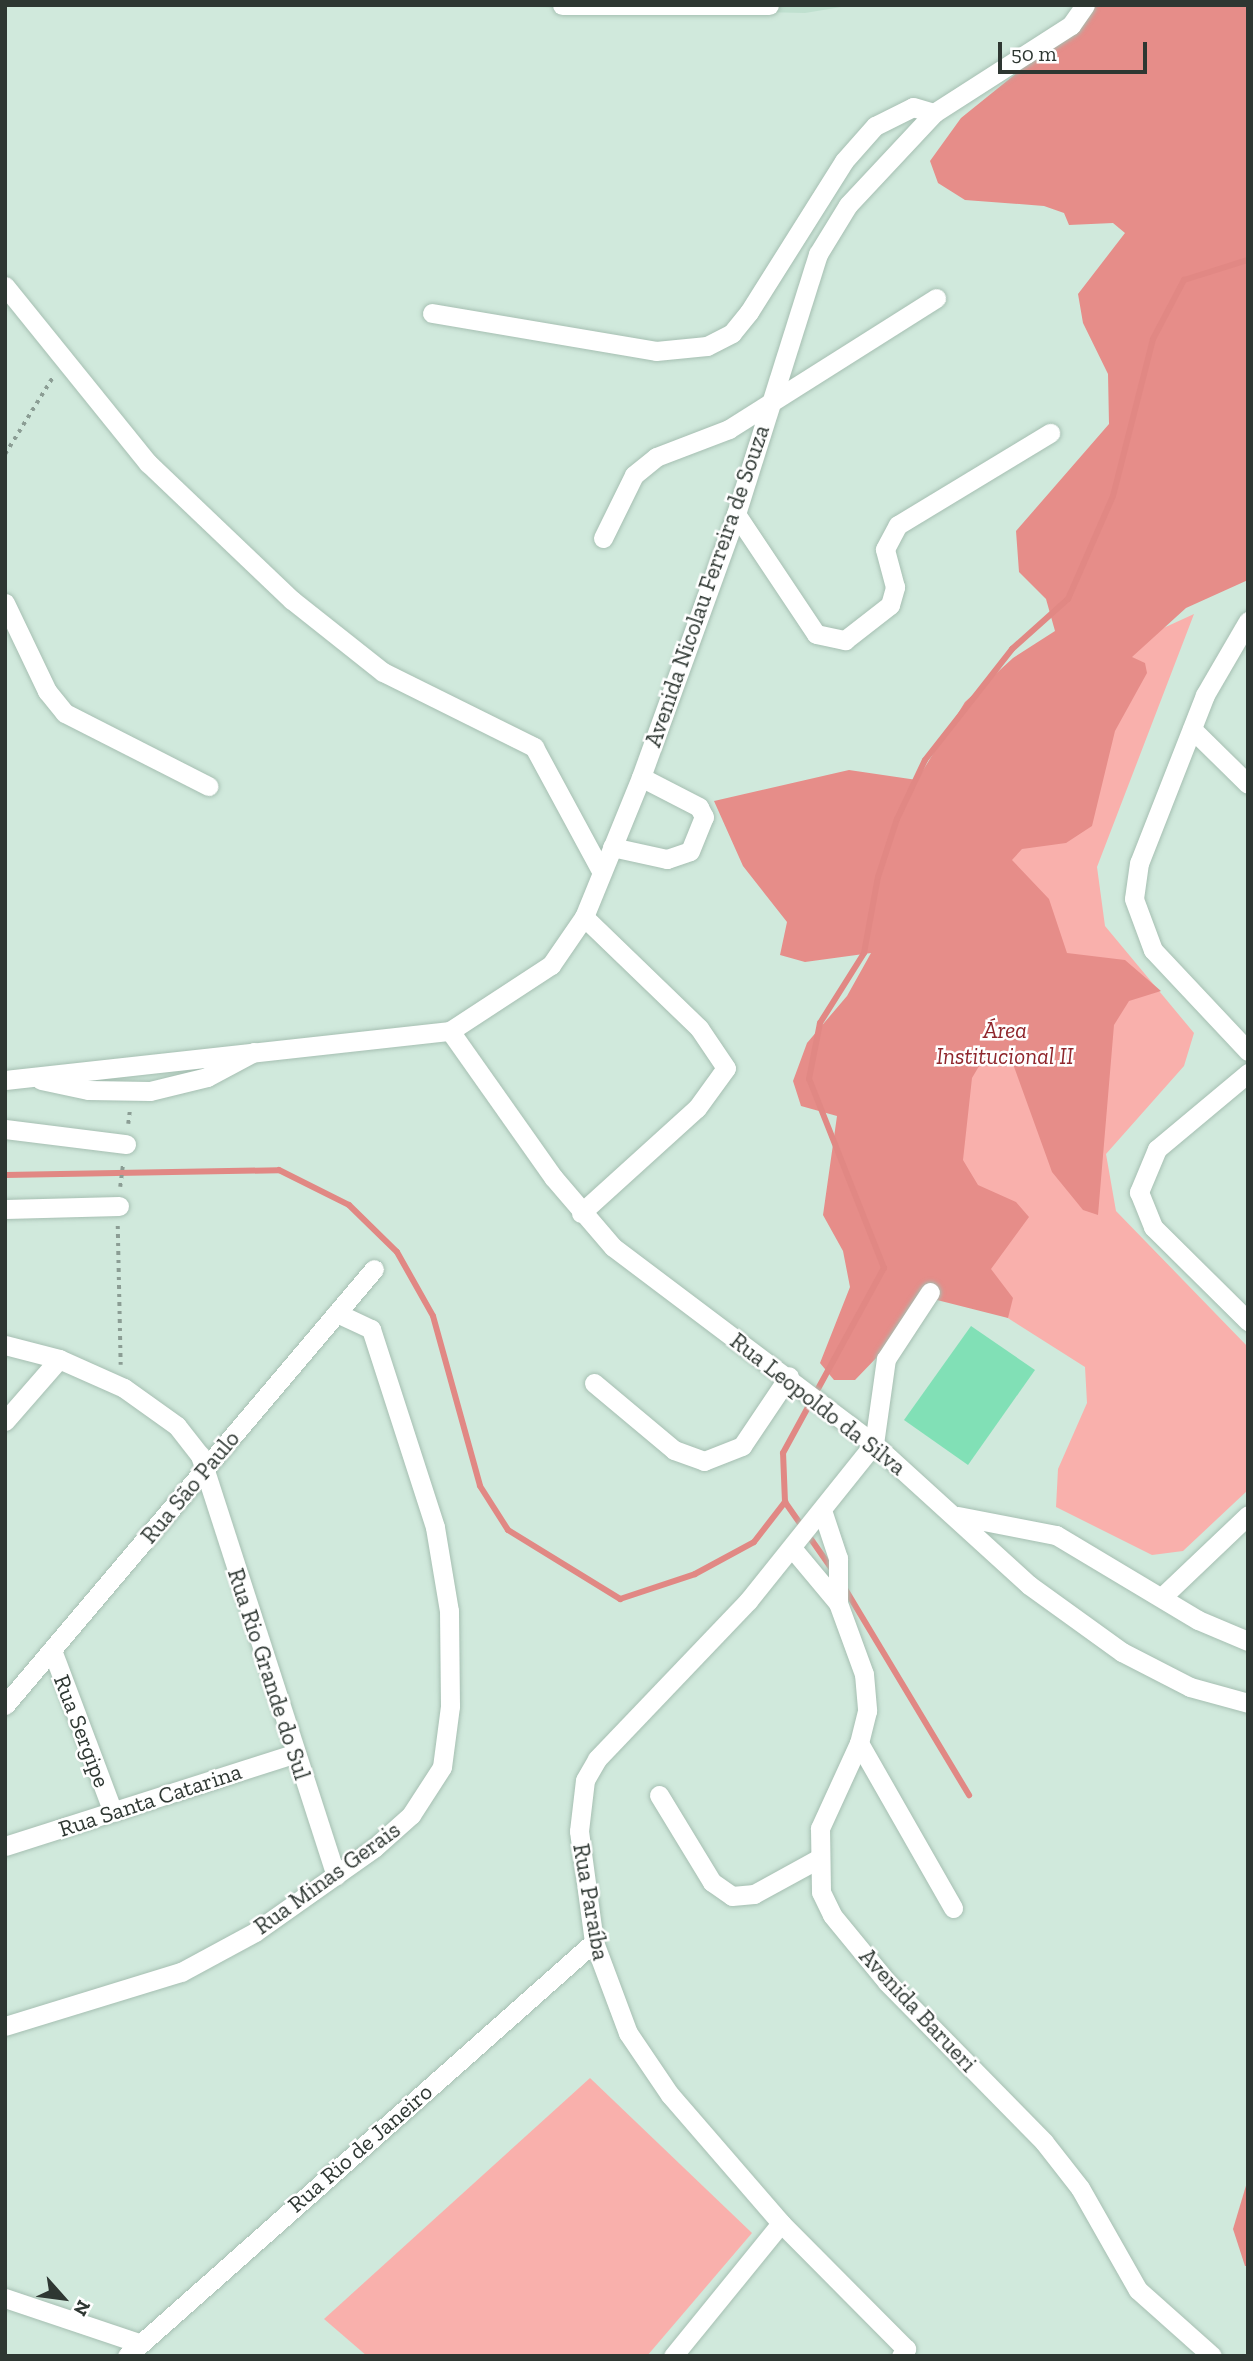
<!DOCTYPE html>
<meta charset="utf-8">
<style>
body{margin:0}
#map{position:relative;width:1253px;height:2361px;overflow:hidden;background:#d0e9dc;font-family:"Zilla Slab",serif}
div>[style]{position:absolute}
.built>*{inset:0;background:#bfe0cf}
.green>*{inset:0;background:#f9b0ac}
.forest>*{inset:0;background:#e68d89}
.stream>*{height:6px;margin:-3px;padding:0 3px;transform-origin:3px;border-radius:3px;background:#e18884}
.building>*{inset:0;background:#81e0b6}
.path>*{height:3.5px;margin-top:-1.75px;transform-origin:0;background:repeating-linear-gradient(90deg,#8b9d94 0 3.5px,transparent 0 8.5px)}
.roads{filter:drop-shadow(0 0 2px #a6bfb2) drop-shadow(0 0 2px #a6bfb2)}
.minor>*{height:19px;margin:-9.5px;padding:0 9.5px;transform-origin:9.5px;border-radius:9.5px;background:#fff}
span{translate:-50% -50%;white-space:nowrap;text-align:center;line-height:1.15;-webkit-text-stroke:5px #fff;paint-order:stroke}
.street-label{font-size:23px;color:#2e3732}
.park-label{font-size:23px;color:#8f262c;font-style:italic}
.frame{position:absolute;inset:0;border:7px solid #2e3732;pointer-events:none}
.north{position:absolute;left:28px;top:2263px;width:70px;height:70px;-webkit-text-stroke:5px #fff;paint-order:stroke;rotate:118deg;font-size:19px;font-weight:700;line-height:28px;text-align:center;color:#2e3732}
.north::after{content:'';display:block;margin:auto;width:24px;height:32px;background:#2e3732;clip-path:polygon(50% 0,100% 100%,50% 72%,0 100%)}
.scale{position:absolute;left:998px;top:42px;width:149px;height:32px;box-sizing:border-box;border:4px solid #2e3732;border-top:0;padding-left:9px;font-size:21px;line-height:24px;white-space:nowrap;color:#2e3732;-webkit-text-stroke:5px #fff;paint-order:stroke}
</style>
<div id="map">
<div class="built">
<div style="clip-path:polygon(444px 5px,853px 5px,805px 13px)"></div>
</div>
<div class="green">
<div style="clip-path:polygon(1194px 614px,1097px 867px,1105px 926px,1194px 1033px,1184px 1066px,1106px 1154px,1116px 1211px,1248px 1347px,1248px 1490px,1183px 1551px,1152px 1555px,1056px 1507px,1058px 1469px,1087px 1403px,1085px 1367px,893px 1245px,991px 707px)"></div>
<div style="clip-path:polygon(590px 2078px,752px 2233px,647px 2356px,367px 2356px,324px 2319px)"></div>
</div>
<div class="forest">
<div style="clip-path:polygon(1090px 5px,1248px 5px,1248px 580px,1186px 608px,1132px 657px,1145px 663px,1147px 673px,1115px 731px,1092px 826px,1066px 843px,1022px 849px,1012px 860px,1049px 899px,1067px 953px,1125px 960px,1161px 991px,1129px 1001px,1114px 1025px,1098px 1215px,1083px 1210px,1052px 1172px,1013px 1064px,999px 1055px,985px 1056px,972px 1078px,963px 1160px,978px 1185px,1016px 1202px,1029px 1217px,991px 1269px,1013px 1298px,1008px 1318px,933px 1299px,855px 1380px,834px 1380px,820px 1363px,850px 1287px,843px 1251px,823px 1215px,837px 1116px,801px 1106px,793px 1081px,807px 1043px,847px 996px,871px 953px,805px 962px,780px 955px,787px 922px,743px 866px,714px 801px,849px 770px,917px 780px,965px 702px,1013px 658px,1055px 631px,1046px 599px,1019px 572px,1016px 531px,1109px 424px,1108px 374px,1083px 323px,1078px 294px,1125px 233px,1113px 223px,1069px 225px,1064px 213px,1044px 206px,965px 200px,938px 183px,930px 161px,961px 118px,1060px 38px)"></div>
<div style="clip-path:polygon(1248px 2179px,1248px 2266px,1245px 2266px,1233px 2229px)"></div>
</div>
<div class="stream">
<div style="left:5px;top:1175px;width:274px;rotate:-1deg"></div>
<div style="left:279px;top:1170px;width:78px;rotate:26.6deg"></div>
<div style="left:349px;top:1205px;width:67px;rotate:44.4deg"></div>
<div style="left:397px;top:1252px;width:73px;rotate:60.6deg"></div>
<div style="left:433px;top:1316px;width:176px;rotate:74.5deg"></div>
<div style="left:480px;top:1486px;width:52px;rotate:57.5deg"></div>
<div style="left:508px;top:1530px;width:132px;rotate:31.6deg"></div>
<div style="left:620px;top:1599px;width:79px;rotate:-18.4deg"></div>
<div style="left:695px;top:1574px;width:67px;rotate:-28.5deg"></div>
<div style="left:754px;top:1542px;width:51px;rotate:-52.2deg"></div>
<div style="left:785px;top:1502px;width:49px;rotate:-92.3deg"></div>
<div style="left:783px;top:1453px;width:211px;rotate:-61.4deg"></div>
<div style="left:884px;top:1268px;width:203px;rotate:-111.6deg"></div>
<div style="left:809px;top:1079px;width:57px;rotate:-78.9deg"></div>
<div style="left:820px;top:1023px;width:83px;rotate:-57.8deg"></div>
<div style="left:864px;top:953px;width:77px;rotate:-79.6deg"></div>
<div style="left:878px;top:877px;width:61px;rotate:-71.9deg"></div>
<div style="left:897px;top:819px;width:65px;rotate:-64.6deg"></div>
<div style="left:925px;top:760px;width:141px;rotate:-51.9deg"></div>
<div style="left:1012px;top:649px;width:75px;rotate:-41.8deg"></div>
<div style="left:1068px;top:599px;width:112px;rotate:-66.4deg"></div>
<div style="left:1113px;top:496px;width:162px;rotate:-75.7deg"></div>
<div style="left:1153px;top:339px;width:67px;rotate:-62.3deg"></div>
<div style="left:1184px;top:280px;width:67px;rotate:-17.4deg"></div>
<div style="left:785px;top:1502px;width:82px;rotate:55deg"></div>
<div style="left:844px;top:1587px;width:243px;rotate:59deg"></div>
</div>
<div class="building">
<div style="clip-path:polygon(971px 1326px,1035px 1370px,968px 1465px,904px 1420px)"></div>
</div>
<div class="path">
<div style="left:5px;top:454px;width:91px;rotate:-58.1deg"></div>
<div style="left:128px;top:1124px;width:16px;rotate:-83deg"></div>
<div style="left:120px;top:1187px;width:24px;rotate:-83deg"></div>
<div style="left:118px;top:1226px;width:139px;rotate:88.8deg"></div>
</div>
<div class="roads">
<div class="minor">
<div style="left:562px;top:5px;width:207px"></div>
<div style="left:5px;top:286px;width:228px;rotate:51.1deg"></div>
<div style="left:148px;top:463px;width:199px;rotate:43.6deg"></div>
<div style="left:292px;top:600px;width:116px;rotate:38.4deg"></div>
<div style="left:383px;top:672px;width:169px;rotate:26.4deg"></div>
<div style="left:534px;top:747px;width:141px;rotate:61.6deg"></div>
<div style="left:432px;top:313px;width:227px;rotate:9.6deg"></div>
<div style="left:656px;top:351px;width:51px;rotate:-5.6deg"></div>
<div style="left:707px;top:346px;width:28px;rotate:-27deg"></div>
<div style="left:732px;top:333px;width:27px;rotate:-51deg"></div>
<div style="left:749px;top:312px;width:178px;rotate:-57.8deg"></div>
<div style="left:844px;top:161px;width:47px;rotate:-48.5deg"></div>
<div style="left:875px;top:126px;width:42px;rotate:-26.6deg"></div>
<div style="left:913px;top:107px;width:22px;rotate:16deg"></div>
<div style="left:736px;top:514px;width:144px;rotate:56.3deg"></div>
<div style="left:816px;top:634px;width:30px;rotate:12deg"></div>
<div style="left:845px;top:640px;width:57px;rotate:-37.9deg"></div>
<div style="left:890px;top:605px;width:19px;rotate:-74deg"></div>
<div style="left:895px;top:587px;width:39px;rotate:-105deg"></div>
<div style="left:885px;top:549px;width:27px;rotate:-62deg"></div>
<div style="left:898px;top:525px;width:178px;rotate:-31.2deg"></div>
<div style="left:603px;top:538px;width:70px;rotate:-63.8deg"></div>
<div style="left:634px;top:475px;width:28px;rotate:-39deg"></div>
<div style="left:656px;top:457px;width:78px;rotate:-21deg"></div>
<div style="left:729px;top:429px;width:245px;rotate:-32.3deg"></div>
<div style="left:5px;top:603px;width:98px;rotate:64.5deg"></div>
<div style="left:47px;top:691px;width:28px;rotate:51deg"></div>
<div style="left:65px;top:713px;width:161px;rotate:27deg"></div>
<div style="left:1248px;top:621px;width:86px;rotate:120.2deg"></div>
<div style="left:1205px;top:695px;width:180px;rotate:111.4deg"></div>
<div style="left:1139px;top:863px;width:36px;rotate:98deg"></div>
<div style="left:1134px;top:899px;width:54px;rotate:69.6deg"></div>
<div style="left:1153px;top:950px;width:139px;rotate:46.8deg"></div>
<div style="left:1192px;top:729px;width:78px;rotate:44.5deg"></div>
<div style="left:612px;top:847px;width:56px;rotate:12.3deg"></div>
<div style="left:667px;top:859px;width:24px;rotate:-19deg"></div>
<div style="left:690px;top:851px;width:37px;rotate:-68deg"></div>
<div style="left:704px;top:817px;width:11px;rotate:-117deg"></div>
<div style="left:699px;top:807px;width:65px;rotate:-152.7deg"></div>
<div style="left:450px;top:1031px;width:179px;rotate:54.8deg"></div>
<div style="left:553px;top:1177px;width:92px;rotate:49.4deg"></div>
<div style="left:613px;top:1247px;width:327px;rotate:37deg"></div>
<div style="left:874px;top:1444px;width:210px;rotate:42.3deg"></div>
<div style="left:1029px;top:1585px;width:115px;rotate:35.8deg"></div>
<div style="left:1122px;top:1652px;width:76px;rotate:27.2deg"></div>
<div style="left:1190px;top:1687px;width:60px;rotate:15.4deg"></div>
<div style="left:1248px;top:1073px;width:119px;rotate:140.1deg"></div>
<div style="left:1157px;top:1149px;width:47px;rotate:112.7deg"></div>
<div style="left:1139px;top:1192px;width:38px;rotate:68deg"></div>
<div style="left:1153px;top:1227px;width:134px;rotate:44.7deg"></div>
<div style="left:5px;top:1080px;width:448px;rotate:-6.3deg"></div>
<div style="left:450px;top:1031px;width:121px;rotate:-33.2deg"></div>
<div style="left:551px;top:965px;width:58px;rotate:-55.5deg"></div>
<div style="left:584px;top:917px;width:151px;rotate:-67.8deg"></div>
<div style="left:641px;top:777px;width:280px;rotate:-70.1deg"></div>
<div style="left:736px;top:514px;width:273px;rotate:-72.5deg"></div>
<div style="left:818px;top:254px;width:57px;rotate:-58.5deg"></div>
<div style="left:848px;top:205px;width:126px;rotate:-46.9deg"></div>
<div style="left:934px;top:113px;width:163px;rotate:-32.7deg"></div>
<div style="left:1071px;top:25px;width:24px;rotate:-55deg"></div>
<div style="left:41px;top:1080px;width:48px;rotate:12deg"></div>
<div style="left:88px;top:1090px;width:62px;rotate:0.9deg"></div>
<div style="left:150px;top:1091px;width:59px;rotate:-13.8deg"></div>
<div style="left:207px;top:1077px;width:53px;rotate:-28deg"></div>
<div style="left:5px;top:1129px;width:122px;rotate:7.1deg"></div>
<div style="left:5px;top:1209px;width:114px;rotate:-1.5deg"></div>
<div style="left:581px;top:1213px;width:156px;rotate:-42.2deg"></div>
<div style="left:697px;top:1108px;width:49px;rotate:-54.1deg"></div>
<div style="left:726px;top:1068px;width:48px;rotate:-124deg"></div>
<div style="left:699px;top:1028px;width:160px;rotate:-136deg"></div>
<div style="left:5px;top:1345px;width:56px;rotate:14.5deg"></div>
<div style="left:59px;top:1359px;width:71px;rotate:24deg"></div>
<div style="left:124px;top:1388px;width:65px;rotate:35.6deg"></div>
<div style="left:177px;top:1426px;width:37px;rotate:52deg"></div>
<div style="left:200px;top:1455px;width:442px;rotate:72.1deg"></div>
<div style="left:594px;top:1383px;width:104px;rotate:39.9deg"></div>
<div style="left:674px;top:1450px;width:32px;rotate:20deg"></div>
<div style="left:704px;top:1461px;width:41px;rotate:-21.5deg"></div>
<div style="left:742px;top:1446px;width:84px;rotate:-56.1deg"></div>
<div style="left:5px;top:1421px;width:82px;rotate:-48.9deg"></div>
<div style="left:822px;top:1510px;width:51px;rotate:71.6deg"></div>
<div style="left:838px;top:1558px;width:45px;rotate:90deg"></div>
<div style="left:958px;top:1516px;width:100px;rotate:11deg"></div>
<div style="left:1056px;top:1535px;width:165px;rotate:30.9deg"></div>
<div style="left:1198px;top:1620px;width:54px;rotate:22.8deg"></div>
<div style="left:792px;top:1548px;width:72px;rotate:50.1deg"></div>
<div style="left:838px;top:1603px;width:76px;rotate:69.9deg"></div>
<div style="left:864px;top:1674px;width:37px;rotate:85deg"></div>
<div style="left:867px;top:1711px;width:33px;rotate:104deg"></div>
<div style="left:859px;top:1743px;width:94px;rotate:114.6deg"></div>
<div style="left:820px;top:1828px;width:64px;rotate:89.1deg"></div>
<div style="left:821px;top:1892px;width:25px;rotate:64deg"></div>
<div style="left:832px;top:1915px;width:87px;rotate:50.6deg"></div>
<div style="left:887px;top:1982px;width:224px;rotate:45.5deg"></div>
<div style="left:1044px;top:2142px;width:58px;rotate:52deg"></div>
<div style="left:1080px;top:2188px;width:117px;rotate:60.4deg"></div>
<div style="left:1138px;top:2290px;width:99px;rotate:41.7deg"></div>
<div style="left:1163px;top:1596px;width:117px;rotate:-43.6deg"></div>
<div style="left:52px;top:1650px;width:173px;rotate:69.4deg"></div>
<div style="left:5px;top:1705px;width:571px;rotate:-49.76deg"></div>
<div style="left:859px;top:1743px;width:190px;rotate:60.3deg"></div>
<div style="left:659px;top:1795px;width:102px;rotate:58.7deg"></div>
<div style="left:712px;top:1882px;width:24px;rotate:35deg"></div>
<div style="left:732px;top:1896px;width:22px;rotate:-5deg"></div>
<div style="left:754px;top:1894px;width:71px;rotate:-28.7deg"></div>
<div style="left:5px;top:1846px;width:303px;rotate:-17.7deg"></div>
<div style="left:5px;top:2026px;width:184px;rotate:-17.1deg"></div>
<div style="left:181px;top:1972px;width:84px;rotate:-28.4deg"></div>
<div style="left:255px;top:1932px;width:146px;rotate:-35.2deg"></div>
<div style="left:374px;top:1848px;width:50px;rotate:-41.7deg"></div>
<div style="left:411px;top:1815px;width:57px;rotate:-57.1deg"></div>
<div style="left:442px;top:1767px;width:62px;rotate:-82.5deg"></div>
<div style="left:450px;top:1706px;width:95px;rotate:-90.6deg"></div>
<div style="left:449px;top:1611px;width:85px;rotate:-99.5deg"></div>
<div style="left:435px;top:1527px;width:208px;rotate:-107.9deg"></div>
<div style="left:371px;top:1329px;width:38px;rotate:-155deg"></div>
<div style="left:5px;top:2298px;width:141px;rotate:18.6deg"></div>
<div style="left:127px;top:2356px;width:624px;rotate:-41.56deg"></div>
<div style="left:673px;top:2356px;width:171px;rotate:-50.9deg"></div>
<div style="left:901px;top:2356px;width:9px;rotate:-54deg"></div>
<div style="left:906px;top:2349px;width:177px;rotate:-134.8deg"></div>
<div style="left:781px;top:2223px;width:169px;rotate:-130.9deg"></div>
<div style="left:670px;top:2095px;width:75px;rotate:-124.1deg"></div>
<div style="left:628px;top:2033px;width:97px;rotate:-110.5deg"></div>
<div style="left:594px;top:1942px;width:112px;rotate:-97.7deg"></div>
<div style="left:579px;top:1831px;width:51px;rotate:-83.3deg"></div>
<div style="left:585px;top:1780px;width:24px;rotate:-60deg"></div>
<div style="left:597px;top:1759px;width:219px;rotate:-46.3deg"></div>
<div style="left:748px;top:1601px;width:201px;rotate:-51.3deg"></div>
<div style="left:874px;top:1444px;width:86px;rotate:-82deg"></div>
<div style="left:886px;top:1359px;width:80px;rotate:-56.7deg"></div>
</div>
</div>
<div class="street-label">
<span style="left:707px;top:586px;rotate:-71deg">Avenida Nicolau Ferreira de Souza</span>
<span style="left:818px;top:1404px;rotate:38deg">Rua Leopoldo da Silva</span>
<span style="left:190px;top:1487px;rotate:-50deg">Rua São Paulo</span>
<span style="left:269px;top:1674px;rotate:72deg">Rua Rio Grande do Sul</span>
<span style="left:82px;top:1731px;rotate:69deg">Rua Sergipe</span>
<span style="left:150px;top:1800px;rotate:-18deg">Rua Santa Catarina</span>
<span style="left:327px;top:1878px;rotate:-36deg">Rua Minas Gerais</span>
<span style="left:591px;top:1902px;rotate:80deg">Rua Paraíba</span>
<span style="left:918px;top:2010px;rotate:47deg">Avenida Barueri</span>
<span style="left:360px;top:2148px;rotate:-41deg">Rua Rio de Janeiro</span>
</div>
<div class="park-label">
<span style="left:1005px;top:1043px">Área<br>Institucional II</span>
</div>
<div class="frame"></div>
<div class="north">N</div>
<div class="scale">50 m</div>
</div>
